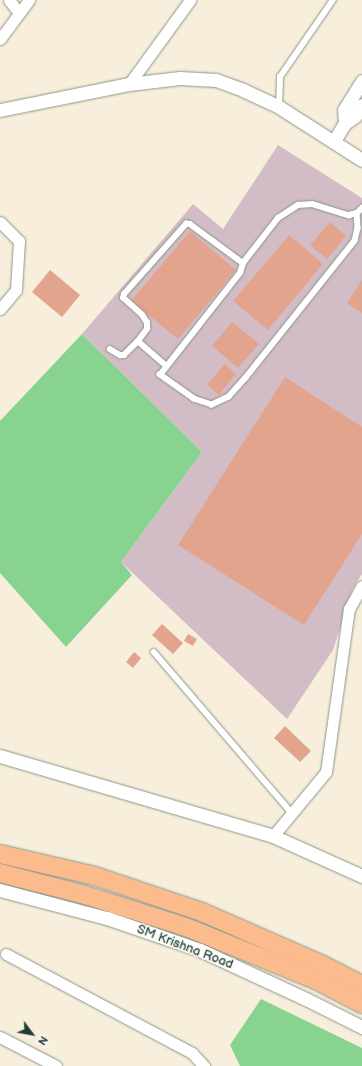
<!DOCTYPE html>
<style>
body{margin:0}
#map{position:relative;width:362px;height:1066px;overflow:hidden;background:#f7eedc;font-family:"Balsamiq Sans",sans-serif}
div>[style]{position:absolute}
.industrial>*{inset:0;background:#d2bdc7}
.green>*{inset:0;background:#88d390}
.building>*{inset:0;background:#e3a48d}
.roads{filter:drop-shadow(0 0 1px #8b9688) drop-shadow(0 0 1px #8b9688)}
.service>*{height:5.5px;margin:-2.75px;padding:0 2.75px;transform-origin:2.75px;border-radius:2.75px;background:#fff}
.minor>*{height:11px;margin:-5.5px;padding:0 5.5px;transform-origin:5.5px;border-radius:5.5px;background:#fff}
.tertiary>*{height:13px;margin:-6.5px;padding:0 6.5px;transform-origin:6.5px;border-radius:6.5px;background:#fff}
.trunk>*{height:18px;margin:-9px;padding:0 9px;transform-origin:9px;border-radius:9px;background:#fbbb8d}
span{translate:-50% -50%;white-space:nowrap;text-align:center;line-height:1.15;-webkit-text-stroke:3px #fdfcf7;paint-order:stroke}
.street-label{font-size:13px;color:#1f3d34}
.north{position:absolute;left:12px;top:1014px;width:40px;height:40px;-webkit-text-stroke:3px #fdfcf7;paint-order:stroke;rotate:122deg;font-size:11px;font-weight:700;line-height:16px;text-align:center;color:#1f3d34}
.north::after{content:'';display:block;margin:auto;width:14px;height:18px;background:#1f3d34;clip-path:polygon(50% 0,100% 100%,50% 72%,0 100%)}
</style>
<div id="map">
<div class="industrial">
<div style="clip-path:polygon(278px 145px,362px 198px,362px 574px,353px 588px,333px 650px,287px 719px,121px 562px,202px 452px,82px 334px,193px 204px,223px 229px)"></div>
</div>
<div class="green">
<div style="clip-path:polygon(82px 334px,202px 452px,121px 562px,132px 575px,66px 647px,0 573px,0 421px)"></div>
<div style="clip-path:polygon(261px 999px,362px 1048px,362px 1066px,240px 1066px,230px 1045px)"></div>
</div>
<div class="building">
<div style="clip-path:polygon(330px 222px,346px 236px,327px 259px,310px 245px)"></div>
<div style="clip-path:polygon(190px 231px,236px 270px,178px 339px,131px 301px)"></div>
<div style="clip-path:polygon(289px 235px,323px 264px,268px 330px,233px 301px)"></div>
<div style="clip-path:polygon(50px 270px,80px 295px,62px 317px,32px 292px)"></div>
<div style="clip-path:polygon(362px 280px,362px 313px,347px 303px)"></div>
<div style="clip-path:polygon(232px 322px,259px 344px,238px 368px,212px 346px)"></div>
<div style="clip-path:polygon(225px 364px,236px 374px,219px 395px,207px 385px)"></div>
<div style="clip-path:polygon(285px 377px,362px 427px,362px 534px,304px 625px,178px 545px)"></div>
<div style="clip-path:polygon(162px 624px,183px 643px,173px 654px,152px 635px)"></div>
<div style="clip-path:polygon(188px 634px,197px 639px,193px 646px,184px 641px)"></div>
<div style="clip-path:polygon(134px 652px,141px 658px,133px 668px,126px 662px)"></div>
<div style="clip-path:polygon(285px 726px,311px 751px,300px 762px,274px 738px)"></div>
</div>
<div class="roads">
<div class="service">
<div style="left:279px;top:107px;width:30px;rotate:-88deg"></div>
<div style="left:280px;top:77px;width:93px;rotate:-55.5deg"></div>
<div style="left:357px;top:213px;width:15px;rotate:86deg"></div>
<div style="left:358px;top:228px;width:13px;rotate:103deg"></div>
<div style="left:355px;top:241px;width:175px;rotate:128.5deg"></div>
<div style="left:246px;top:378px;width:25px;rotate:132deg"></div>
<div style="left:229px;top:397px;width:19px;rotate:155deg"></div>
<div style="left:212px;top:405px;width:19px;rotate:-162deg"></div>
<div style="left:194px;top:399px;width:42px;rotate:-144.8deg"></div>
<div style="left:160px;top:375px;width:130px;rotate:-51.9deg"></div>
<div style="left:240px;top:273px;width:10px;rotate:-73deg"></div>
<div style="left:243px;top:263px;width:57px;rotate:-52.1deg"></div>
<div style="left:278px;top:218px;width:24px;rotate:-33deg"></div>
<div style="left:298px;top:205px;width:14px;rotate:-4deg"></div>
<div style="left:312px;top:204px;width:39px;rotate:17deg"></div>
<div style="left:349px;top:215px;width:8px;rotate:-14deg"></div>
<div style="left:357px;top:213px;width:7px;rotate:-45deg"></div>
<div style="left:138px;top:341px;width:15px;rotate:-53deg"></div>
<div style="left:147px;top:329px;width:6px;rotate:-90deg"></div>
<div style="left:147px;top:323px;width:9px;rotate:-122deg"></div>
<div style="left:142px;top:315px;width:25px;rotate:-138deg"></div>
<div style="left:123px;top:298px;width:4px;rotate:-76deg"></div>
<div style="left:124px;top:294px;width:94px;rotate:-48.5deg"></div>
<div style="left:186px;top:224px;width:4px"></div>
<div style="left:190px;top:224px;width:66px;rotate:36.3deg"></div>
<div style="left:110px;top:349px;width:12px;rotate:31deg"></div>
<div style="left:120px;top:355px;width:4px"></div>
<div style="left:124px;top:355px;width:20px;rotate:-45deg"></div>
<div style="left:138px;top:341px;width:38px;rotate:41deg"></div>
<div style="left:154px;top:652px;width:212px;rotate:49.4deg"></div>
</div>
<div class="minor">
<div style="left:9px;top:0;width:16px;rotate:52deg"></div>
<div style="left:0;top:39px;width:49px;rotate:-53.4deg"></div>
<div style="left:129px;top:84px;width:104px;rotate:-54deg"></div>
<div style="left:0;top:222px;width:27px;rotate:45deg"></div>
<div style="left:19px;top:241px;width:49px;rotate:93.5deg"></div>
<div style="left:16px;top:290px;width:25px;rotate:130deg"></div>
<div style="left:273px;top:836px;width:83px;rotate:-50.4deg"></div>
<div style="left:326px;top:772px;width:165px;rotate:-82deg"></div>
<div style="left:349px;top:609px;width:26px;rotate:-61deg"></div>
<div style="left:6px;top:954px;width:211px;rotate:28deg"></div>
<div style="left:192px;top:1053px;width:18px;rotate:47deg"></div>
<div style="left:0;top:1037px;width:63px;rotate:27.4deg"></div>
</div>
<div class="tertiary">
<div style="left:0;top:110px;width:132px;rotate:-11.4deg"></div>
<div style="left:129px;top:84px;width:51px;rotate:-6.7deg"></div>
<div style="left:180px;top:78px;width:36px;rotate:3deg"></div>
<div style="left:216px;top:80px;width:29px;rotate:20deg"></div>
<div style="left:243px;top:90px;width:40px;rotate:25deg"></div>
<div style="left:279px;top:107px;width:98px;rotate:32.6deg"></div>
<div style="left:345px;top:123px;width:13px;rotate:-94deg"></div>
<div style="left:344px;top:110px;width:34px;rotate:-58deg"></div>
<div style="left:334px;top:141px;width:21px;rotate:-59deg"></div>
<div style="left:345px;top:123px;width:12px;rotate:-35deg"></div>
<div style="left:355px;top:116px;width:13px;rotate:-58deg"></div>
<div style="left:0;top:756px;width:284px;rotate:16.3deg"></div>
<div style="left:273px;top:836px;width:98px;rotate:24.2deg"></div>
<div style="left:0;top:890px;width:111px;rotate:14.7deg"></div>
<div style="left:107px;top:918px;width:98px;rotate:19deg"></div>
<div style="left:200px;top:950px;width:117px;rotate:24.8deg"></div>
<div style="left:306px;top:999px;width:63px;rotate:26.6deg"></div>
</div>
<div class="trunk">
<div style="left:0;top:854px;width:98px;rotate:13deg"></div>
<div style="left:95px;top:876px;width:113px;rotate:18.6deg"></div>
<div style="left:202px;top:912px;width:132px;rotate:23.7deg"></div>
<div style="left:323px;top:965px;width:44px;rotate:27.1deg"></div>
<div style="left:0;top:873px;width:85px;rotate:14.4deg"></div>
<div style="left:82px;top:894px;width:109px;rotate:17.6deg"></div>
<div style="left:186px;top:927px;width:140px;rotate:22.2deg"></div>
<div style="left:316px;top:980px;width:52px;rotate:27.6deg"></div>
</div>
</div>
<div class="street-label">
<span style="left:185px;top:947px;rotate:21deg">SM Krishna Road</span>
</div>
<div class="north">N</div>
</div>
